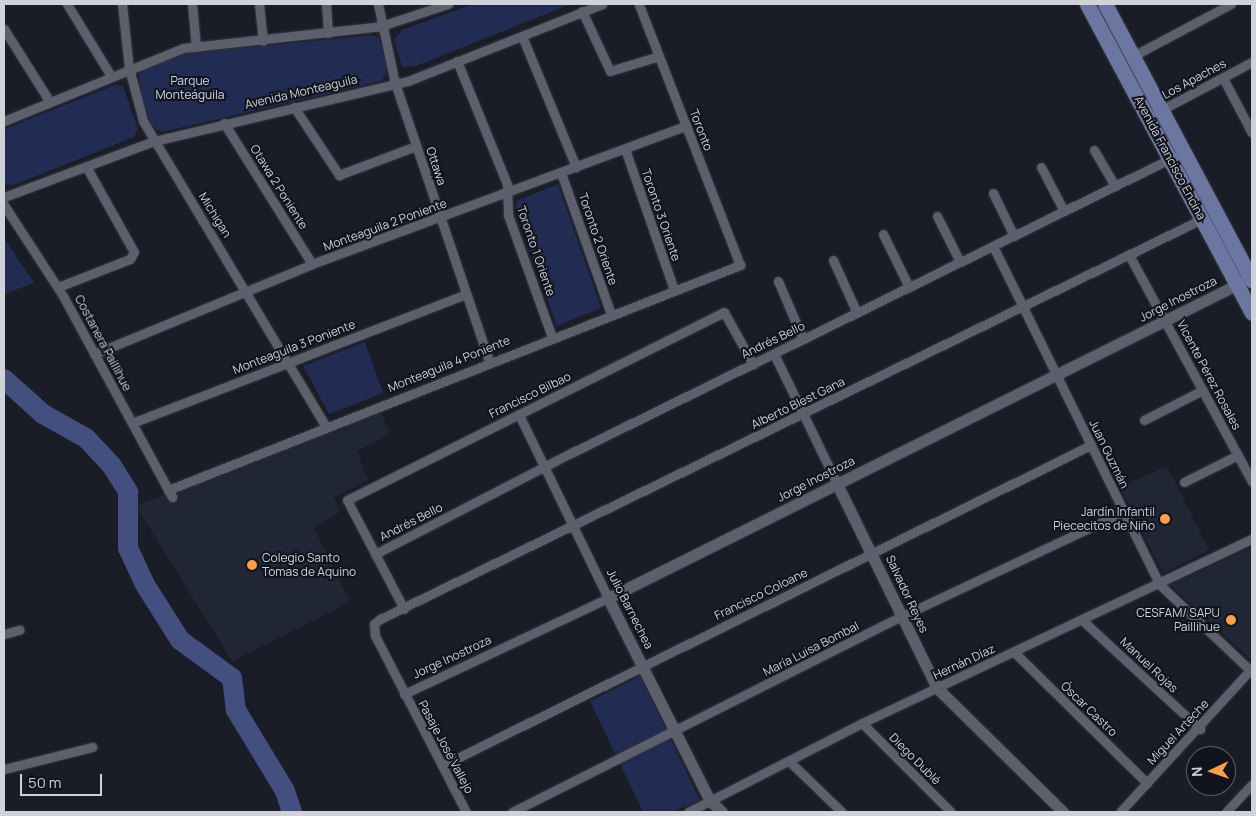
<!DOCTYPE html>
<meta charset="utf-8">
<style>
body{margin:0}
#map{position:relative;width:1256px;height:816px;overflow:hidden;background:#1a1d27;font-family:Manrope,sans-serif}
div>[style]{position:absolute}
.built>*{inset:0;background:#212635}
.green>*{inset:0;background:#222b51}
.river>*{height:20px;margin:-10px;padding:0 10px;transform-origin:10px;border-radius:10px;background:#434f7f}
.roads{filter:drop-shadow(0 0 1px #363840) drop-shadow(0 0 1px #363840)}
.minor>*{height:9px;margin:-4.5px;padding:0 4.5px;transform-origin:4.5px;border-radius:4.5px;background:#5c606c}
.tertiary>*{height:11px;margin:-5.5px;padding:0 5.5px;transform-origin:5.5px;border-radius:5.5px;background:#5c606c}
.primary>*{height:15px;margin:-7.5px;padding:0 7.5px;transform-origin:7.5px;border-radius:7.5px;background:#6c77a1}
.dots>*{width:14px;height:14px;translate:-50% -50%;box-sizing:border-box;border:2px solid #11141d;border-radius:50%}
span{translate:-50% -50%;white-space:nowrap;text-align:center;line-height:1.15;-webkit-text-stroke:4px #11141d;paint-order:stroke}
.street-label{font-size:12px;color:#cfd2d8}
.park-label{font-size:12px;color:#cfd8f7}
.poi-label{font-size:12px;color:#cfd2d8}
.right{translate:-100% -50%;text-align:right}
.left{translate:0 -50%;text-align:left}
.frame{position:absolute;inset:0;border:5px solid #cfd2d8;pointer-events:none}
.north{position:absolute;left:1186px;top:746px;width:50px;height:50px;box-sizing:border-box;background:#11141d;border:1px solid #5d6068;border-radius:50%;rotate:267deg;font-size:14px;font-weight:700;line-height:20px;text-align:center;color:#cfd2d8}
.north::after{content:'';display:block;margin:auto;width:18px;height:22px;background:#fa9f4e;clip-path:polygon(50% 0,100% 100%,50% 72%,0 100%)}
.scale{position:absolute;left:20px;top:774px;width:82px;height:22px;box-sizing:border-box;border:2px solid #cfd2d8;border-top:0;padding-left:6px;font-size:15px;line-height:18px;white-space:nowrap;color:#cfd2d8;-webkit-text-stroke:4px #11141d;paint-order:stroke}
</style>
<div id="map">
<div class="built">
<div style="clip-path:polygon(380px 410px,390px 434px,357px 451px,368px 480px,334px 497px,340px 512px,314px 528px,350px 602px,232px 661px,136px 506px)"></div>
<div style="clip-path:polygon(1167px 466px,1209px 550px,1163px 573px,1120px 487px)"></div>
<div style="clip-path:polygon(1252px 547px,1252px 656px,1250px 659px,1170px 585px)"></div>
</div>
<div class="green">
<div style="clip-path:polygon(473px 4px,571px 4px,416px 66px,402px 67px,394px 40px,402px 30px)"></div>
<div style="clip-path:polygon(372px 35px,379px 38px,388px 69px,382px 81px,162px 132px,152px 127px,140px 96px,139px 71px,180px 54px)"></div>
<div style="clip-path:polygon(115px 85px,123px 86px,138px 129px,134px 137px,14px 185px,4px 184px,4px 129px)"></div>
<div style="clip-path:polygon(558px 184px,601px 308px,557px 326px,516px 210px,517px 201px)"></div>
<div style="clip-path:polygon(4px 238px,34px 283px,4px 294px)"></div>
<div style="clip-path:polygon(365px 342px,383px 393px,329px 414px,303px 366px)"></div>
<div style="clip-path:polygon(640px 676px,700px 800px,672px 812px,643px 812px,590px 701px)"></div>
</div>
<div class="river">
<div style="left:4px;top:379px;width:52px;rotate:41.9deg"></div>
<div style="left:43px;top:414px;width:49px;rotate:29.2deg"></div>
<div style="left:86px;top:438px;width:38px;rotate:47deg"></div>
<div style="left:112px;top:466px;width:31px;rotate:58deg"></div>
<div style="left:128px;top:492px;width:56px;rotate:90deg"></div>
<div style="left:128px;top:548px;width:38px;rotate:65deg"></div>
<div style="left:144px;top:583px;width:67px;rotate:57.7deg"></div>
<div style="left:180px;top:640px;width:64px;rotate:36.2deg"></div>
<div style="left:232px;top:678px;width:32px;rotate:83deg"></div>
<div style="left:236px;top:710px;width:95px;rotate:58.8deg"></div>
<div style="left:285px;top:791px;width:22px;rotate:72deg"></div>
</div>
<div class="roads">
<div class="minor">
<div style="left:67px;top:4px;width:84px;rotate:58.6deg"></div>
<div style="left:122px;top:4px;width:64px;rotate:83.8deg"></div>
<div style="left:129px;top:68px;width:55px;rotate:75.2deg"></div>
<div style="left:143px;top:121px;width:357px;rotate:59.1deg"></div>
<div style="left:192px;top:4px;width:43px;rotate:84.7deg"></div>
<div style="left:259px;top:4px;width:37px;rotate:84deg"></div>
<div style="left:326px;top:4px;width:29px;rotate:86deg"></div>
<div style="left:378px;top:4px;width:81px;rotate:77.9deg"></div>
<div style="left:395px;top:83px;width:293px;rotate:71.3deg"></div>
<div style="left:582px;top:11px;width:66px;rotate:65deg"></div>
<div style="left:610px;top:71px;width:51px;rotate:-17deg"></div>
<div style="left:4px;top:29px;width:86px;rotate:57.8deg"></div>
<div style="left:522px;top:36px;width:142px;rotate:67.6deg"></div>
<div style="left:1133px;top:56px;width:111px;rotate:-28deg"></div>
<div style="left:457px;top:61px;width:133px;rotate:67.9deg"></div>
<div style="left:507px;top:184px;width:31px;rotate:88deg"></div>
<div style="left:508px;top:215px;width:130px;rotate:70.2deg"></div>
<div style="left:1223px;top:78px;width:62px;rotate:62.2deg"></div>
<div style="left:294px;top:107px;width:82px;rotate:56.5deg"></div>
<div style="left:339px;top:175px;width:82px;rotate:-20.6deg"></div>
<div style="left:1148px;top:117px;width:118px;rotate:-27.9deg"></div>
<div style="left:4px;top:121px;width:193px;rotate:-22.2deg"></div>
<div style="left:183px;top:48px;width:199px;rotate:-6.3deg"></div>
<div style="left:381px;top:26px;width:71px;rotate:-18.2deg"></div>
<div style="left:224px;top:123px;width:166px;rotate:58deg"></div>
<div style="left:625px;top:149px;width:149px;rotate:70.8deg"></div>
<div style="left:1094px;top:150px;width:42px;rotate:59.7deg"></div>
<div style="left:1041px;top:167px;width:50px;rotate:62.4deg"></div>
<div style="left:561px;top:173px;width:150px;rotate:70.5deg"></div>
<div style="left:993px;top:193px;width:48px;rotate:64deg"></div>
<div style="left:4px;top:197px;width:160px;rotate:-20.5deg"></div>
<div style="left:154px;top:141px;width:261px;rotate:-13.3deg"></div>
<div style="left:408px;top:81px;width:209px;rotate:-21.6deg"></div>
<div style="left:4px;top:205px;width:108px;rotate:57deg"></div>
<div style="left:63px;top:296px;width:229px;rotate:61.5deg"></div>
<div style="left:937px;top:216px;width:51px;rotate:63.4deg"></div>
<div style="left:883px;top:234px;width:59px;rotate:63.9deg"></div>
<div style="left:993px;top:246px;width:377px;rotate:63.8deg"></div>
<div style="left:1159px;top:584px;width:128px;rotate:43.4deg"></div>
<div style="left:1129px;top:255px;width:258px;rotate:61.5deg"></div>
<div style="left:833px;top:260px;width:58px;rotate:65.6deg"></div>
<div style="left:778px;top:281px;width:63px;rotate:66.7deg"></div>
<div style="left:58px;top:287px;width:77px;rotate:-21.3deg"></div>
<div style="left:130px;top:259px;width:8px;rotate:-60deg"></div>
<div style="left:134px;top:252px;width:98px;rotate:-119.2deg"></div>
<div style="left:94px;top:354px;width:236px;rotate:-22.4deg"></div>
<div style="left:312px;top:264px;width:399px;rotate:-20.3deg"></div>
<div style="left:774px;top:354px;width:144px;rotate:64.1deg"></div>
<div style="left:1144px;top:420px;width:66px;rotate:-27deg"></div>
<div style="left:132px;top:423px;width:358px;rotate:-21.1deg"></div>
<div style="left:1184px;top:482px;width:60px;rotate:-26.6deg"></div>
<div style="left:168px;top:490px;width:615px;rotate:-21.47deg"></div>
<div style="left:740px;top:265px;width:280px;rotate:-111.2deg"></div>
<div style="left:375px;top:554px;width:223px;rotate:-27.3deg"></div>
<div style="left:573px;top:452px;width:681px;rotate:-26.15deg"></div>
<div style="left:404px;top:609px;width:123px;rotate:-117.6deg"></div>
<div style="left:347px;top:500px;width:421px;rotate:-26.5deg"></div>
<div style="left:724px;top:312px;width:60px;rotate:60.9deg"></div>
<div style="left:1082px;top:620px;width:161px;rotate:42.7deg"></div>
<div style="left:4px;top:634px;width:16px;rotate:-15deg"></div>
<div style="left:1014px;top:652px;width:187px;rotate:44.6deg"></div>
<div style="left:404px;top:694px;width:225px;rotate:-25.2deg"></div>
<div style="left:608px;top:598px;width:203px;rotate:-115.9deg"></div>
<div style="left:862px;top:723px;width:126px;rotate:45deg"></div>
<div style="left:790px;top:762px;width:72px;rotate:43.9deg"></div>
<div style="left:443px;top:765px;width:723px;rotate:-26.28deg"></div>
<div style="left:4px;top:769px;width:91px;rotate:-14deg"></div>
<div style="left:466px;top:812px;width:198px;rotate:-117.3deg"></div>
<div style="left:375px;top:636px;width:12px;rotate:-95deg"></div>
<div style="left:374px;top:624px;width:8px;rotate:-40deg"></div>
<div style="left:380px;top:619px;width:914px;rotate:-25.95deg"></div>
<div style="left:512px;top:812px;width:436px;rotate:-26.7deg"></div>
<div style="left:902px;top:616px;width:244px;rotate:-25.2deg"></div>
<div style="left:688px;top:812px;width:195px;rotate:-27.1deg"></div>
<div style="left:862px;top:723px;width:431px;rotate:-25.3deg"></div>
<div style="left:1120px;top:812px;width:195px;rotate:-47.5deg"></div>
<div style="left:1226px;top:812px;width:38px;rotate:-47deg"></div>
</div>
<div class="tertiary">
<div style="left:837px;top:484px;width:227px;rotate:63.9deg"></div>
<div style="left:937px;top:688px;width:177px;rotate:44.5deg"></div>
<div style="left:722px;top:812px;width:16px;rotate:-137deg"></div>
<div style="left:710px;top:801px;width:227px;rotate:-116.7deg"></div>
<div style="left:608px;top:598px;width:711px;rotate:-26.49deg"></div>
</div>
<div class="primary">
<div style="left:1087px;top:4px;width:350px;rotate:61.9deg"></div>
<div style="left:1105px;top:4px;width:313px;rotate:62deg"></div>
</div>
</div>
<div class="dots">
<div style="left:1165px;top:519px;background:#fa9f4e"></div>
<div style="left:252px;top:565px;background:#fa9f4e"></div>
<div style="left:1231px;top:620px;background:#fa9f4e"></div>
</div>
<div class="street-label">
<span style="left:1194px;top:79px;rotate:-28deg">Los Apaches</span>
<span style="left:301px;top:92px;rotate:-13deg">Avenida Monteaguila</span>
<span style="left:701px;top:130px;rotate:69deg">Toronto</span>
<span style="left:1170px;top:158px;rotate:62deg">Avenida Francisco Encina</span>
<span style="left:436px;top:166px;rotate:72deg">Ottawa</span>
<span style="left:279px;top:187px;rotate:58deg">Otawa 2 Poniente</span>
<span style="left:215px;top:215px;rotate:58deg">Michigan</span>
<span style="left:661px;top:215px;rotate:71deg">Toronto 3 Oriente</span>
<span style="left:385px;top:225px;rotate:-20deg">Monteaguila 2 Poniente</span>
<span style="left:598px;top:239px;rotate:71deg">Toronto 2 Oriente</span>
<span style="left:536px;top:251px;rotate:71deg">Toronto 1 Oriente</span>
<span style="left:1178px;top:299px;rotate:-27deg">Jorge Inostroza</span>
<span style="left:773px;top:340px;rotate:-26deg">Andrés Bello</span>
<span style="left:103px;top:343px;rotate:62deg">Costanera Paillihue</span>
<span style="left:294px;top:347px;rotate:-21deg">Monteaguila 3 Poniente</span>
<span style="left:449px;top:364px;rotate:-22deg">Monteaguila 4 Poniente</span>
<span style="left:1209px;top:375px;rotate:62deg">Vicente Pérez Rosales</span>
<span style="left:530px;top:395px;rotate:-26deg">Francisco Bilbao</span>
<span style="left:798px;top:403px;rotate:-26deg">Alberto Blest Gana</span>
<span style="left:1109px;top:454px;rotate:64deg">Juan Guzmán</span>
<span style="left:816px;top:479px;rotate:-27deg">Jorge Inostroza</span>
<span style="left:411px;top:522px;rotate:-27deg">Andrés Bello</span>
<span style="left:761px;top:594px;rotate:-26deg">Francisco Coloane</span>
<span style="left:907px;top:594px;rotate:65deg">Salvador Reyes</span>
<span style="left:630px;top:609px;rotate:63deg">Julio Barnechea</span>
<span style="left:811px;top:649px;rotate:-27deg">María Luisa Bombal</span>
<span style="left:452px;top:657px;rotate:-25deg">Jorge Inostroza</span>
<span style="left:964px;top:662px;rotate:-25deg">Hernán Díaz</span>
<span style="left:1149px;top:665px;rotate:43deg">Manuel Rojas</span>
<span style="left:1089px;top:709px;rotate:44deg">Óscar Castro</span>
<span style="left:1178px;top:732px;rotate:-47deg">Miguel Arteche</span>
<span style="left:446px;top:747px;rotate:62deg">Pasaje José Vallejo</span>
<span style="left:915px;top:759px;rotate:45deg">Diego Dublé</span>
</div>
<div class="park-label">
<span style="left:190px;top:88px">Parque<br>Monteáguila</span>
</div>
<div class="poi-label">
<span class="right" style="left:1155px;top:519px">Jardín Infantil<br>Piececitos de Niño</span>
<span class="left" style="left:262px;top:565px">Colegio Santo<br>Tomas de Aquino</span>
<span class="right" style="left:1220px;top:620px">CESFAM/ SAPU<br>Paillihue</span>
</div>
<div class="frame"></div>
<div class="north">N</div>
<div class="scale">50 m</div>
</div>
